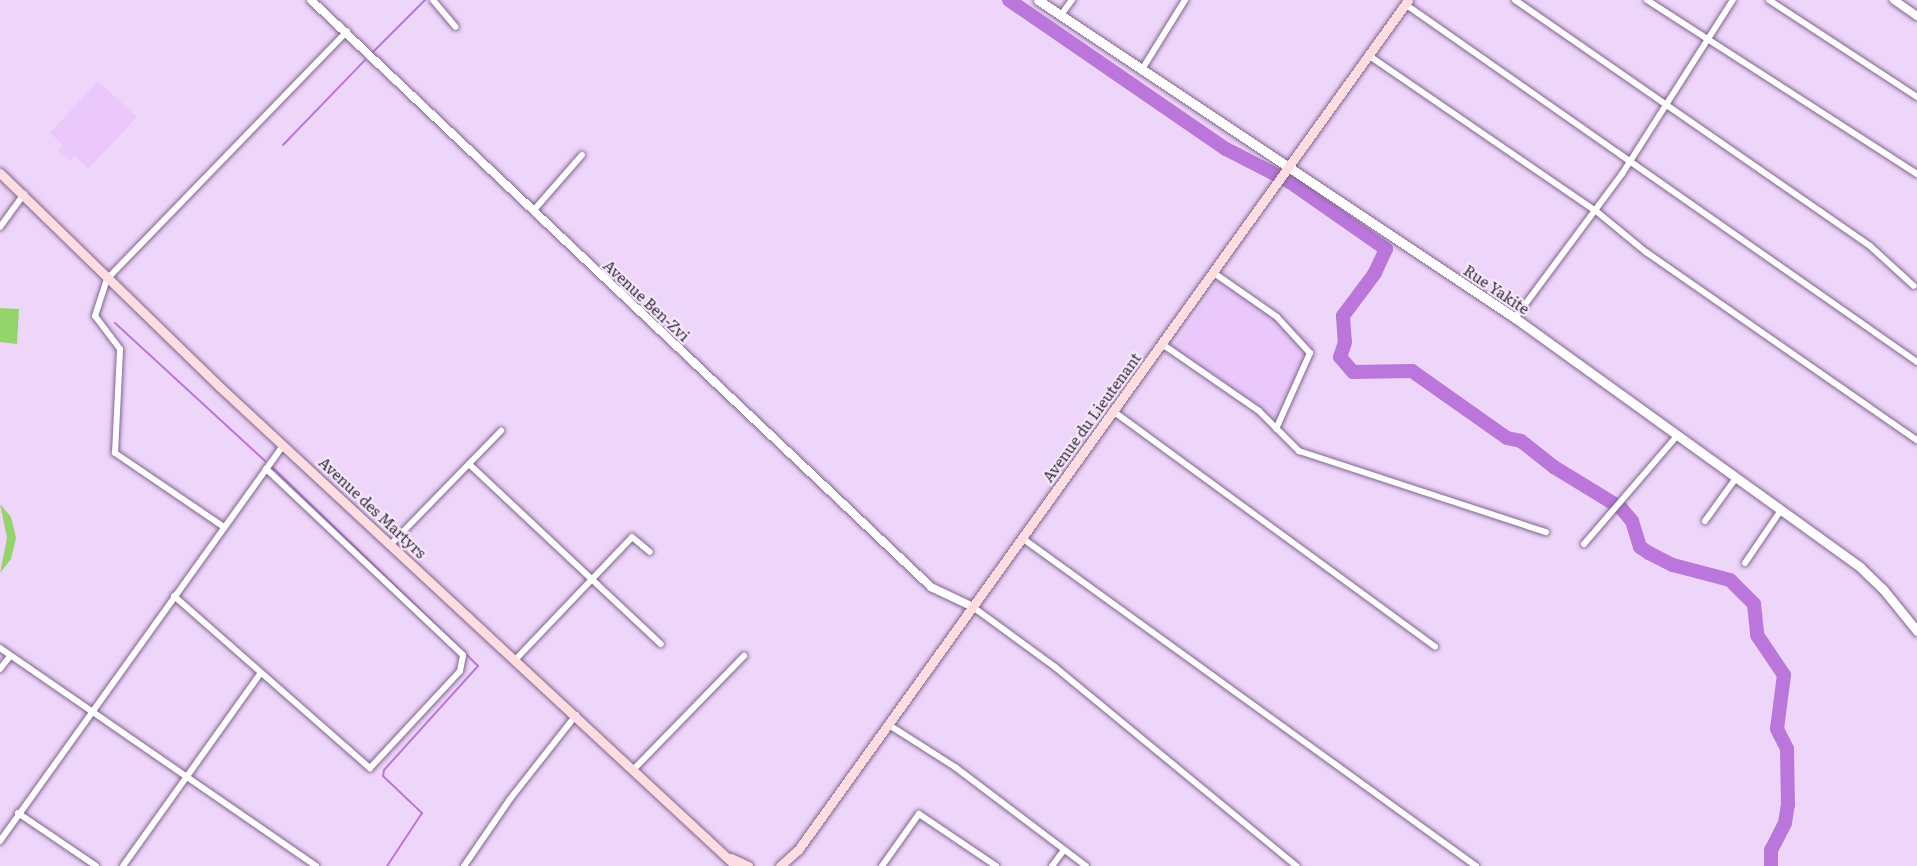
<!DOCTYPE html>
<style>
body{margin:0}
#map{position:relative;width:1917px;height:866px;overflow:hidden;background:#eed5fa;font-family:Literata,serif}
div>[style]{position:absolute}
.built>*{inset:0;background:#eac8fc}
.green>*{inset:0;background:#94d46a}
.stream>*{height:2px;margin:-1px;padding:0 1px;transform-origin:1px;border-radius:1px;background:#bb76dc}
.river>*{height:14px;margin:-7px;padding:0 7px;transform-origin:7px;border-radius:7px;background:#bb76dc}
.roads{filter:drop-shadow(0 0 2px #80658e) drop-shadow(0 0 2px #80658e)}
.minor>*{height:6px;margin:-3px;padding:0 3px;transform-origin:3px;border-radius:3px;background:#fff}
.tertiary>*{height:8px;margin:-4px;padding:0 4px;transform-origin:4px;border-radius:4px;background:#fff}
.secondary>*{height:9px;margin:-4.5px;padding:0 4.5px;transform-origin:4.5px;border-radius:4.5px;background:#fff}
.primary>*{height:9px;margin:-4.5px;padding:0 4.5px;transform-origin:4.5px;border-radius:4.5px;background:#fddddf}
span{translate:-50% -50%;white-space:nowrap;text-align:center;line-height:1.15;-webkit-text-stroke:4.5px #f4e8fa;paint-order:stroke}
.street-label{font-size:15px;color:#3a2f40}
</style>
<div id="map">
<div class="built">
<div style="clip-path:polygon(98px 81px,137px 117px,88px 169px,75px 156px,70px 161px,58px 150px,63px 145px,50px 133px)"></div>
<div style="clip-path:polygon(1221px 277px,1316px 343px,1279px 422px,1173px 347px)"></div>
</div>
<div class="green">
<div style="clip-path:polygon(0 308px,19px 309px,17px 344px,0 342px)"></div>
<div style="clip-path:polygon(0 504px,11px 517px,16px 538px,11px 559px,0 573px,7px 538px)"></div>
</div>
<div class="stream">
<div style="left:373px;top:52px;width:74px;rotate:-45deg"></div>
<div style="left:283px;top:145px;width:118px;rotate:-46deg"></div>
<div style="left:115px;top:323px;width:204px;rotate:42.6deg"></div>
<div style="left:270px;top:465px;width:289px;rotate:44deg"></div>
<div style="left:478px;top:666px;width:140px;rotate:132.1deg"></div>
<div style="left:384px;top:770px;width:6px;rotate:99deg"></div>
<div style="left:383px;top:776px;width:54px;rotate:43.5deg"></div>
<div style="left:422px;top:813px;width:64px;rotate:123.4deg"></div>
</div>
<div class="river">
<div style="left:1009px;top:0;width:263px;rotate:34.5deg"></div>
<div style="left:1226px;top:149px;width:72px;rotate:27.3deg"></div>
<div style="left:1290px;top:182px;width:117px;rotate:34.9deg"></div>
<div style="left:1386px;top:249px;width:26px;rotate:115deg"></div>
<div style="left:1375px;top:273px;width:54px;rotate:126.7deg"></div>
<div style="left:1343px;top:316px;width:26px;rotate:86deg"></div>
<div style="left:1345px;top:342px;width:16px;rotate:108deg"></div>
<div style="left:1340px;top:357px;width:20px;rotate:49deg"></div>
<div style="left:1353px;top:372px;width:59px;rotate:-1deg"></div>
<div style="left:1412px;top:371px;width:116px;rotate:35.2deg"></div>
<div style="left:1507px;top:438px;width:14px;rotate:12deg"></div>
<div style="left:1521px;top:441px;width:42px;rotate:38.2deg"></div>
<div style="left:1554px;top:467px;width:79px;rotate:31.5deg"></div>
<div style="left:1621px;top:508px;width:17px;rotate:50deg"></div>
<div style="left:1632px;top:521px;width:27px;rotate:73deg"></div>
<div style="left:1640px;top:547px;width:11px;rotate:34deg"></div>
<div style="left:1649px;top:553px;width:27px;rotate:27deg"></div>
<div style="left:1673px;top:565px;width:59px;rotate:14.7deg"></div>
<div style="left:1730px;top:580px;width:34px;rotate:45deg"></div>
<div style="left:1754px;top:604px;width:31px;rotate:84deg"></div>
<div style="left:1757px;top:635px;width:48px;rotate:56deg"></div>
<div style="left:1784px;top:675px;width:54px;rotate:97.4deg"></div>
<div style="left:1777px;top:729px;width:22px;rotate:63deg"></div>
<div style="left:1787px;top:749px;width:55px;rotate:89deg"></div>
<div style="left:1788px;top:804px;width:19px;rotate:99deg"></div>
<div style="left:1785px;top:823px;width:30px;rotate:117deg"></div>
<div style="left:1771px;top:850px;width:16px;rotate:90deg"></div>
</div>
<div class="roads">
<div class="minor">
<div style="left:433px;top:0;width:35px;rotate:50deg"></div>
<div style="left:1515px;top:0;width:432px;rotate:34.7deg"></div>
<div style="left:1870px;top:246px;width:59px;rotate:42.3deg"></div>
<div style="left:1647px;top:0;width:321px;rotate:32.8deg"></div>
<div style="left:1769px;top:0;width:177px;rotate:33.2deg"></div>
<div style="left:1405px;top:4px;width:625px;rotate:34.96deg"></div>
<div style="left:1061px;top:15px;width:19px;rotate:-54deg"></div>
<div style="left:1368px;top:55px;width:276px;rotate:34.4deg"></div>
<div style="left:1596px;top:211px;width:65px;rotate:39.4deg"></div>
<div style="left:1646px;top:252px;width:330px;rotate:34.8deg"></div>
<div style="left:1141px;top:71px;width:84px;rotate:-58.2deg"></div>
<div style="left:534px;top:210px;width:73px;rotate:-48.9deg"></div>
<div style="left:0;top:227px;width:41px;rotate:-54deg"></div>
<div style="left:1214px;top:273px;width:77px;rotate:34.9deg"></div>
<div style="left:1277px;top:317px;width:49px;rotate:47.5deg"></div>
<div style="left:1310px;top:353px;width:83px;rotate:114.1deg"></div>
<div style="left:1515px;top:318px;width:179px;rotate:-53.4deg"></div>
<div style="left:1622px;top:174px;width:206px;rotate:-57.5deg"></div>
<div style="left:1162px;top:344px;width:118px;rotate:34.6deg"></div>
<div style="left:1259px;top:411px;width:57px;rotate:45deg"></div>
<div style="left:1299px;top:451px;width:260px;rotate:18.2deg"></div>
<div style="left:1113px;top:411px;width:399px;rotate:36.2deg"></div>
<div style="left:469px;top:464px;width:263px;rotate:43.2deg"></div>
<div style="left:1705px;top:521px;width:53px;rotate:-54.2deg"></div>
<div style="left:224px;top:527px;width:132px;rotate:-145.8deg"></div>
<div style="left:115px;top:453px;width:104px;rotate:-87.2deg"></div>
<div style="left:120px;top:349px;width:41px;rotate:-127.1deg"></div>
<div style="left:95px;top:316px;width:39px;rotate:-72deg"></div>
<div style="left:107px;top:279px;width:345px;rotate:-45.9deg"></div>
<div style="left:1022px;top:538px;width:560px;rotate:35.85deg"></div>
<div style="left:391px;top:544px;width:158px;rotate:-45.8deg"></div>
<div style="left:1584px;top:544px;width:143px;rotate:-49.3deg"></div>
<div style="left:1745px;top:563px;width:64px;rotate:-55.8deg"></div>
<div style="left:174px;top:596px;width:261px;rotate:41.3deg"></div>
<div style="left:370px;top:768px;width:132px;rotate:-47.1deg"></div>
<div style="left:460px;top:671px;width:16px;rotate:-79deg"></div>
<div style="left:463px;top:655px;width:271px;rotate:-136.6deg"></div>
<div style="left:973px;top:607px;width:102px;rotate:36.2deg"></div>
<div style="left:1055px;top:667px;width:313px;rotate:39.5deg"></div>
<div style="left:0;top:648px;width:384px;rotate:34.6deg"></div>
<div style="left:516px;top:659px;width:168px;rotate:-46.4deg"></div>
<div style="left:632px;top:537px;width:23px;rotate:40deg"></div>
<div style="left:0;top:669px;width:16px;rotate:-52deg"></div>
<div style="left:889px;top:725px;width:78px;rotate:32.5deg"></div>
<div style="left:955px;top:767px;width:164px;rotate:37.1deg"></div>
<div style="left:634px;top:769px;width:158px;rotate:-45.8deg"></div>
<div style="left:18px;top:813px;width:94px;rotate:34.2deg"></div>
<div style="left:0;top:841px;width:487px;rotate:-54.4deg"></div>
<div style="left:123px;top:866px;width:234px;rotate:-54.5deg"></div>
<div style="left:464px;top:866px;width:81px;rotate:-55.5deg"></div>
<div style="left:510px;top:799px;width:107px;rotate:-51.8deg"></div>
<div style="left:882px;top:866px;width:64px;rotate:-54.6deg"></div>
<div style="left:919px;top:814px;width:93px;rotate:34deg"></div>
<div style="left:1052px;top:866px;width:20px;rotate:-53deg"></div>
</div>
<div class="tertiary">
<div style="left:311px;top:0;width:854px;rotate:43.43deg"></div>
<div style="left:931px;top:587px;width:47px;rotate:25.5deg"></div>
<div style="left:1894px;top:0;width:28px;rotate:35deg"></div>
</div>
<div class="secondary">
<div style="left:1038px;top:0;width:573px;rotate:33.69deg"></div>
<div style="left:1515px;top:318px;width:425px;rotate:35.8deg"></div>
<div style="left:1860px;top:567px;width:32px;rotate:44deg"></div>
<div style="left:1883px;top:589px;width:54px;rotate:51deg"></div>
</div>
<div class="primary">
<div style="left:0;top:173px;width:307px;rotate:44.2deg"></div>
<div style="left:220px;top:387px;width:704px;rotate:42.87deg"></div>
<div style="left:731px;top:858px;width:19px;rotate:25deg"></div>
<div style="left:780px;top:866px;width:24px;rotate:-42deg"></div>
<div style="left:798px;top:850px;width:1046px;rotate:-54.33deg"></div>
</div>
</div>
<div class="street-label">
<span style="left:1497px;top:289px;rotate:34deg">Rue Yakite</span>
<span style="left:647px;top:300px;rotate:43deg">Avenue Ben-Zvi</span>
<span style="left:1091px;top:417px;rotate:-54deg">Avenue du Lieutenant</span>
<span style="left:373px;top:507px;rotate:43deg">Avenue des Martyrs</span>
</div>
</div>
